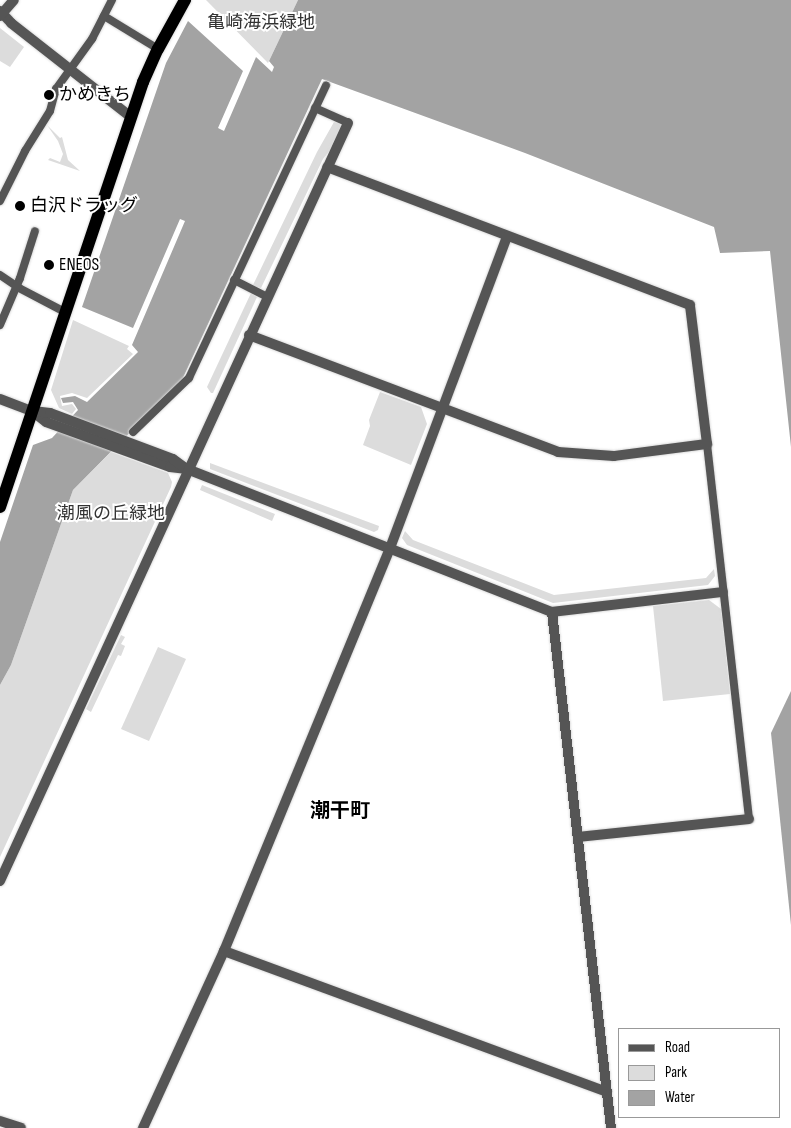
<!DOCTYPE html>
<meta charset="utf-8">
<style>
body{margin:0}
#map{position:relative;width:791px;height:1128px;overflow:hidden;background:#fff;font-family:"Sofia Sans Condensed","Noto Sans JP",sans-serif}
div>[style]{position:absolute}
.green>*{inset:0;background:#dcdcdc}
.water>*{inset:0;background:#a3a3a3}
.roads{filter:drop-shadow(0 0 1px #dbdbdb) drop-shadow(0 0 1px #dbdbdb)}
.minor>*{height:8px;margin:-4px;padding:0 4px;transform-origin:4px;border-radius:4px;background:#555}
.tertiary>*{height:10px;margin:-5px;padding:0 5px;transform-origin:5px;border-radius:5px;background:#555}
.trunk>*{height:12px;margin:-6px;padding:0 6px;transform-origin:6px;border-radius:6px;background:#000}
.dots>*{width:14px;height:14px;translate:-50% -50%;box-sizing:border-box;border:2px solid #fff;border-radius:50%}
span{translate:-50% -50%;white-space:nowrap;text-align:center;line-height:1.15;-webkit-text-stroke:4px #fff;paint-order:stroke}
.park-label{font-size:18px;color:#333}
.poi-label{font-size:18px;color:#000}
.left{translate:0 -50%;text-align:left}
.quarter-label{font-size:20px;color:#000;font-weight:700}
.legend{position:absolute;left:618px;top:1028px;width:162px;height:90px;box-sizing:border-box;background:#fff;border:1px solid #999;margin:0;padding:6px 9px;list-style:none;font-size:15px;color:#000}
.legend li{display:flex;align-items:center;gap:10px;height:25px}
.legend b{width:25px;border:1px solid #999}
</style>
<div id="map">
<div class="green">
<div style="clip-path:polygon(206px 0,298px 0,268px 63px)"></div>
<div style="clip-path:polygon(0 28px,24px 47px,10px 67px,0 61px)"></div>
<div style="clip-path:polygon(334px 122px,339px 123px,341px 126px,331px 149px,323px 159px,261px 288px,256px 287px,253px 285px,317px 152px)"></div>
<div style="clip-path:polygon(47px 125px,60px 138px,62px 137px,68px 160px,80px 171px,48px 160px,50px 158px,60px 162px,63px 154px,58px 141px)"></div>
<div style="clip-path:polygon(251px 293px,257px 297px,213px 393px,211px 393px,207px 387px)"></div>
<div style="clip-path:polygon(73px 320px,129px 346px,127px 349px,133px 354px,87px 398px,72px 393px,60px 396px,62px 406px,72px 404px,76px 409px,72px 414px,59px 408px,51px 390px)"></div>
<div style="clip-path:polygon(380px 392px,421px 407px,427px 424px,411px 465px,363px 445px,370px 426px,369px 420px)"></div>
<div style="clip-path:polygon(111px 452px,168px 473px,172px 482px,171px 487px,0 857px,0 685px,11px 665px,73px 490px)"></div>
<div style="clip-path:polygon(210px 463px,379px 526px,378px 530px,374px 532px,210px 469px)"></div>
<div style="clip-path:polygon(202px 485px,275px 514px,272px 521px,200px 490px)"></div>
<div style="clip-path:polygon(405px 531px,413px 540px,554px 595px,706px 578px,714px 569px,715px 576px,708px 585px,553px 603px,407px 545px,402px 538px)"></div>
<div style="clip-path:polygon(709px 600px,721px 609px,730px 694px,663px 701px,653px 606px)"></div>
<div style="clip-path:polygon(121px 635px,125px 637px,121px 644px,125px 646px,121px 656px,118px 655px,91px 712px,86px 709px)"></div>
<div style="clip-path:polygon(158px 647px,186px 659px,149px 741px,121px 729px)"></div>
</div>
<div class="water">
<div style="clip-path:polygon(298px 0,791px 0,791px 447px,770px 251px,720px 253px,714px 227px,525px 153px,322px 79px,182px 380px,73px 490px,11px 665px,0 685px,0 542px,33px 445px,52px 438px,78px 410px,73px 402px,63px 403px,61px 398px,75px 396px,87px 402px,138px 352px,132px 345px,185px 221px,180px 219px,133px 328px,82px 307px,166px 63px,188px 21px,243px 71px,218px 128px,224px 131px,256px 57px,272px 72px,274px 67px,269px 61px)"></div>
<div style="clip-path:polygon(791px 691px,791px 925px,771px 733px)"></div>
</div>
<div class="roads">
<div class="minor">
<div style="left:104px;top:16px;width:63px;rotate:31.4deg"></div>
<div style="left:315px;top:108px;width:36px;rotate:24deg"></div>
<div style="left:0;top:201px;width:56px;rotate:-63.4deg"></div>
<div style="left:25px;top:151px;width:47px;rotate:-58deg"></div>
<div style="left:50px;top:111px;width:23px;rotate:-75deg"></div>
<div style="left:56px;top:89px;width:62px;rotate:-54.2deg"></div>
<div style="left:92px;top:39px;width:44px;rotate:-62.9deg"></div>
<div style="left:0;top:275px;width:23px;rotate:34deg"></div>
<div style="left:19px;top:288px;width:52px;rotate:27.6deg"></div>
<div style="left:234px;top:280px;width:37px;rotate:27deg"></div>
<div style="left:0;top:325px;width:51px;rotate:-66.9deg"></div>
<div style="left:20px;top:278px;width:49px;rotate:-72.3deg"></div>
<div style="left:133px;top:432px;width:78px;rotate:-44deg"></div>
<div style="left:189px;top:378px;width:323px;rotate:-64.9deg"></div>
<div style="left:707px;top:444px;width:377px;rotate:83.6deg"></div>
</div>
<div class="tertiary">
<div style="left:0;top:11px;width:16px;rotate:47deg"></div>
<div style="left:11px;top:23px;width:152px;rotate:38.1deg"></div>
<div style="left:0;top:16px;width:21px;rotate:-49deg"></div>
<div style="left:249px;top:335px;width:330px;rotate:20.7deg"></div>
<div style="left:558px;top:452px;width:56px;rotate:4.1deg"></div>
<div style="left:614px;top:456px;width:94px;rotate:-7.4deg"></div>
<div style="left:707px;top:444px;width:140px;rotate:-97deg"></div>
<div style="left:690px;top:305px;width:388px;rotate:-159.2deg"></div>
<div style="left:0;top:399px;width:34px;rotate:21deg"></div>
<div style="left:32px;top:411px;width:18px;rotate:38deg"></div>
<div style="left:46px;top:422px;width:132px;rotate:19.9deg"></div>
<div style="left:170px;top:467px;width:17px;rotate:7deg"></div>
<div style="left:187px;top:469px;width:392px;rotate:21.4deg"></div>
<div style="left:552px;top:612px;width:519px;rotate:83.48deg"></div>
<div style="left:33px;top:411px;width:17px;rotate:7deg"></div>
<div style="left:50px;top:413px;width:131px;rotate:20.5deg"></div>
<div style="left:173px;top:459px;width:17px;rotate:36deg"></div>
<div style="left:552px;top:612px;width:172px;rotate:-6.7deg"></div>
<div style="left:578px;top:837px;width:172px;rotate:-6deg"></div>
<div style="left:0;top:881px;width:834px;rotate:-65.34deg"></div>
<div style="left:224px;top:951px;width:408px;rotate:20.2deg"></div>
<div style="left:0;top:1121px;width:22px;rotate:18deg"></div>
<div style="left:143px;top:1128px;width:195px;rotate:-65.4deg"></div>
<div style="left:224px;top:951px;width:436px;rotate:-67.6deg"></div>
<div style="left:390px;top:548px;width:333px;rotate:-69.4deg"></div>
</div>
<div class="trunk">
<div style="left:0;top:507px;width:448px;rotate:-71.4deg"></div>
<div style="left:143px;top:82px;width:36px;rotate:-66deg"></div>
<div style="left:158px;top:49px;width:56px;rotate:-61.1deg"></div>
</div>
</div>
<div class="dots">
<div style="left:49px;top:95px;background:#000"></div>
<div style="left:20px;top:206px;background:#000"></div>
<div style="left:49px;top:265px;background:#000"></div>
</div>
<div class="park-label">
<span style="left:261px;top:23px">亀崎海浜緑地</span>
<span style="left:111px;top:514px">潮風の丘緑地</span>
</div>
<div class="poi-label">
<span class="left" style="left:59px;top:95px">かめきち</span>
<span class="left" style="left:30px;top:206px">白沢ドラッグ</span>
<span class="left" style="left:59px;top:265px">ENEOS</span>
</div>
<div class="quarter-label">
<span style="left:340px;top:811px">潮干町</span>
</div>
<ul class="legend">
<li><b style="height:6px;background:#555"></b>Road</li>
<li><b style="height:14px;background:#dcdcdc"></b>Park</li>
<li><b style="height:14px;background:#a3a3a3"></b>Water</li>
</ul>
</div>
